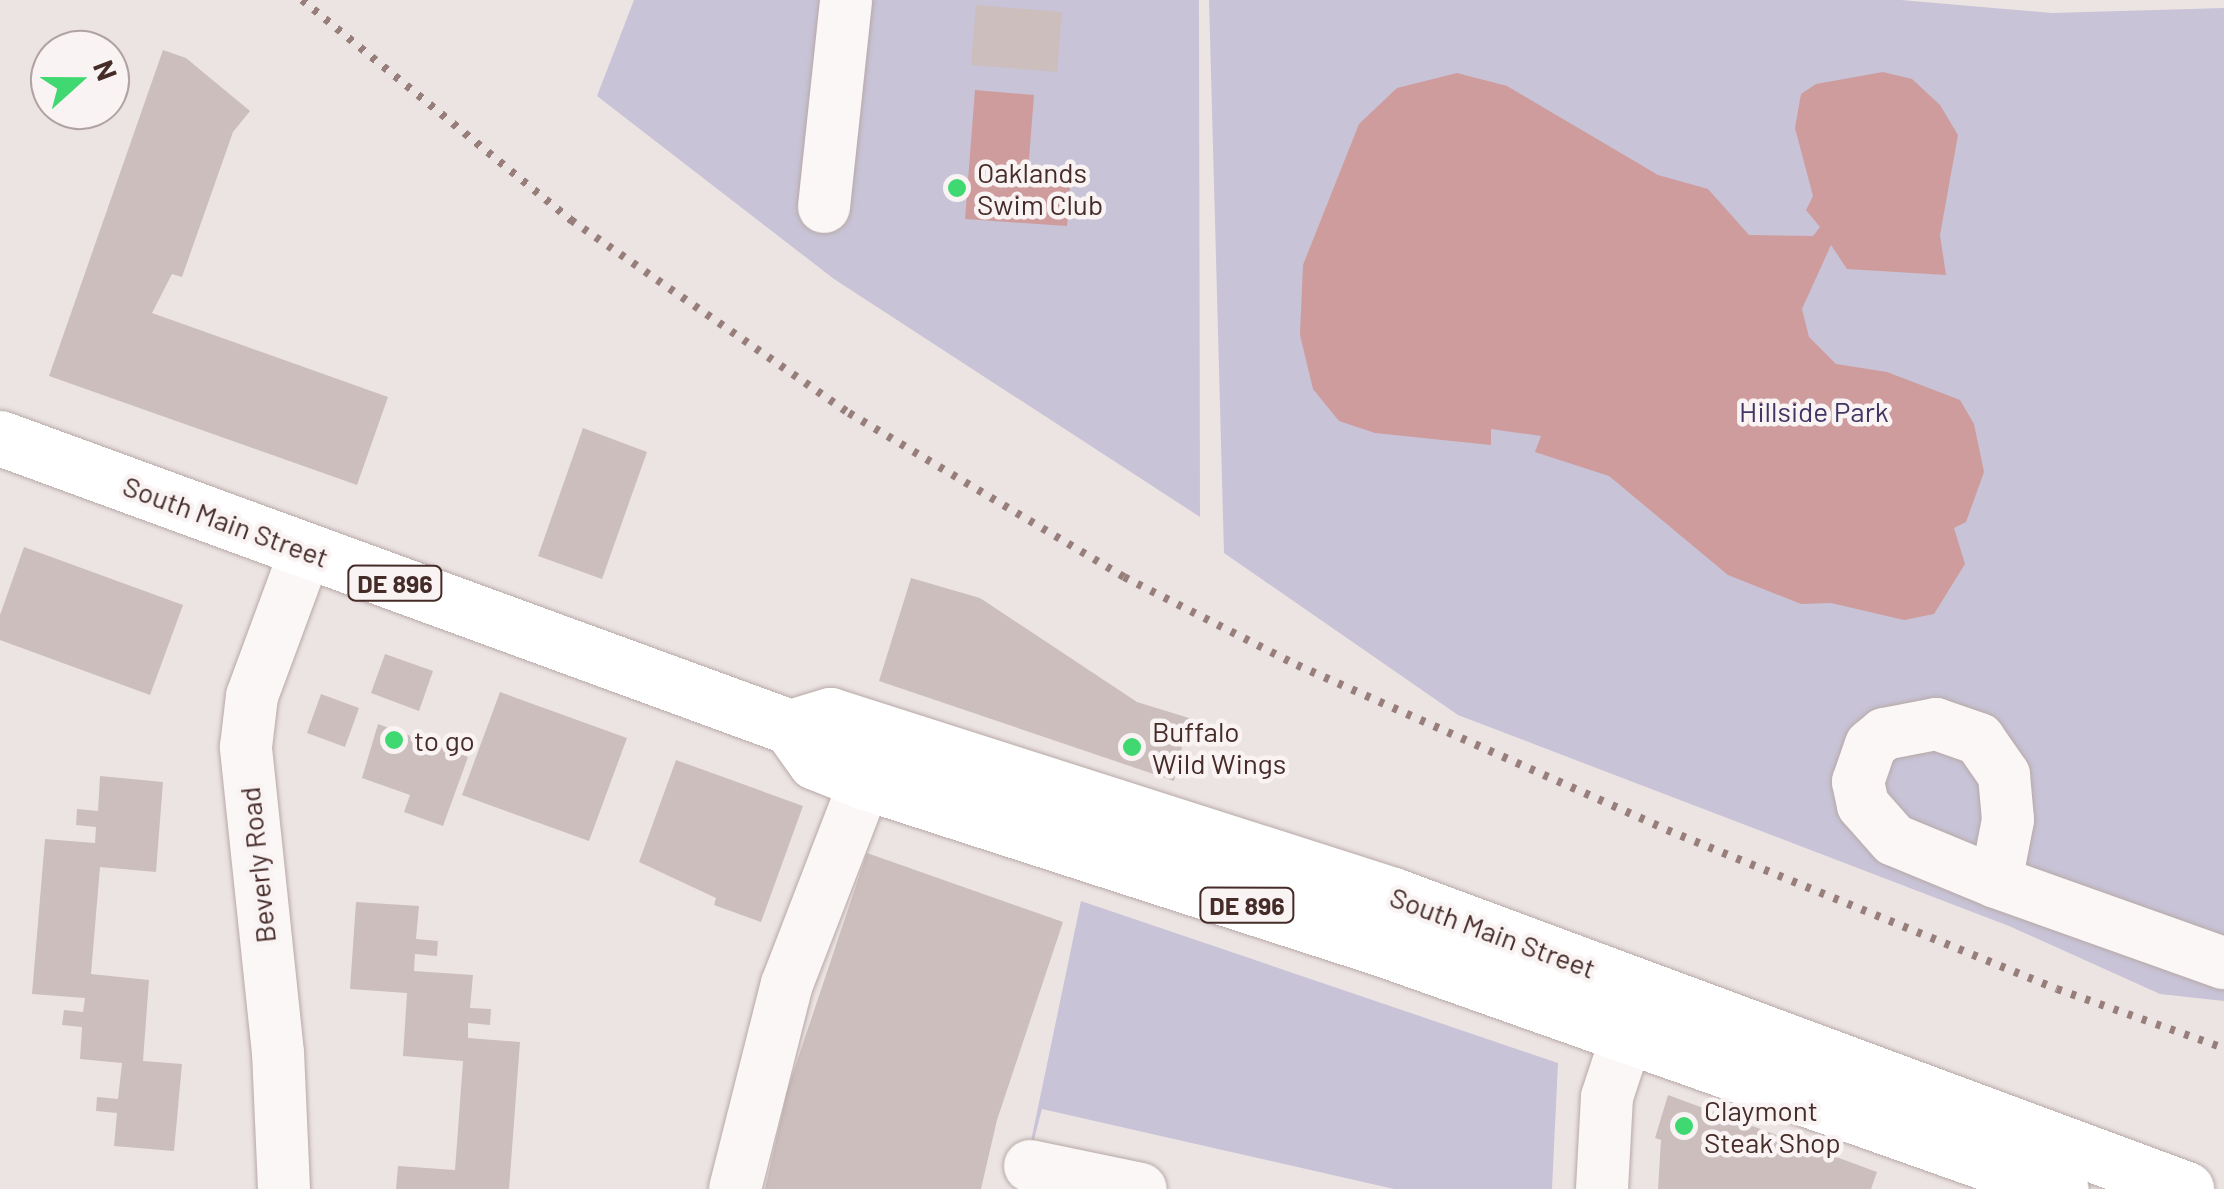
<!DOCTYPE html>
<style>
body{margin:0}
#map{position:relative;width:2224px;height:1189px;overflow:hidden;background:#ece4e3;font-family:Barlow,sans-serif}
div>[style]{position:absolute}
.green>*{inset:0;background:#c8c3d7}
.water>*{inset:0;background:#ce9c9c}
.building>*{inset:0;background:#ccbebd}
.roads{filter:drop-shadow(0 0 2px #b7a9a7) drop-shadow(0 0 2px #b7a9a7)}
.minor>*{height:52px;margin:-26px;padding:0 26px;transform-origin:26px;border-radius:26px;background:#faf7f6}
.major>*{height:55px;margin:-27.5px;padding:0 27.5px;transform-origin:27.5px;border-radius:27.5px;background:#fff}
.rail>*{height:8px;margin-top:-4px;transform-origin:0;background:repeating-linear-gradient(90deg,#977e7b 0 5px,transparent 0 15px)}
.dots>*{width:28px;height:28px;translate:-50% -50%;box-sizing:border-box;border:5px solid #f9f3f3;border-radius:50%}
span{translate:-50% -50%;white-space:nowrap;text-align:center;line-height:1.15;-webkit-text-stroke:9px #f9f3f3;paint-order:stroke}
.shield-label span{padding:2px 8px;background:#f9f3f3;border:2px solid;border-radius:8px;-webkit-text-stroke-width:0}
.shield-label{font-size:25px;color:#462c29;font-weight:700}
.poi-label{font-size:28px;color:#462c29}
.left{translate:0 -50%;text-align:left}
.park-label{font-size:28px;color:#423563}
.street-label{font-size:28px;color:#462c29}
.north{position:absolute;left:30px;top:30px;width:100px;height:100px;box-sizing:border-box;background:#f9f3f3;border:2px solid #b1a3a2;border-radius:50%;rotate:69deg;font-size:28px;font-weight:700;line-height:40px;text-align:center;color:#462c29}
.north::after{content:'';display:block;margin:auto;width:35px;height:45px;background:#40d971;clip-path:polygon(50% 0,100% 100%,50% 72%,0 100%)}
</style>
<div id="map">
<div class="green">
<div style="clip-path:polygon(634px 0,1199px 0,1200px 517px,834px 279px,597px 96px)"></div>
<div style="clip-path:polygon(1209px 0,1901px 0,2052px 13px,2224px 8px,2224px 1001px,2160px 994px,2009px 926px,1458px 715px,1224px 553px)"></div>
<div style="clip-path:polygon(1081px 901px,1558px 1063px,1552px 1189px,1394px 1189px,1042px 1109px,1021px 1189px)"></div>
</div>
<div class="water">
<div style="clip-path:polygon(1883px 72px,1912px 79px,1940px 105px,1958px 135px,1940px 235px,1946px 275px,1847px 269px,1831px 245px,1802px 309px,1809px 337px,1836px 364px,1887px 372px,1960px 400px,1974px 424px,1984px 472px,1966px 522px,1954px 528px,1965px 564px,1934px 614px,1904px 620px,1831px 603px,1801px 604px,1728px 575px,1609px 476px,1535px 452px,1541px 436px,1491px 429px,1491px 445px,1375px 433px,1339px 421px,1313px 389px,1300px 335px,1303px 265px,1359px 124px,1397px 88px,1457px 73px,1507px 86px,1658px 175px,1708px 189px,1749px 235px,1813px 236px,1820px 227px,1806px 210px,1813px 196px,1795px 128px,1801px 94px,1816px 84px)"></div>
<div style="clip-path:polygon(975px 90px,1034px 95px,1028px 171px,1071px 174px,1067px 226px,965px 219px)"></div>
</div>
<div class="building">
<div style="clip-path:polygon(976px 5px,1062px 12px,1057px 72px,971px 65px)"></div>
<div style="clip-path:polygon(163px 50px,186px 58px,250px 111px,233px 132px,182px 277px,172px 274px,152px 313px,388px 397px,357px 485px,49px 376px)"></div>
<div style="clip-path:polygon(583px 428px,647px 452px,602px 579px,538px 556px)"></div>
<div style="clip-path:polygon(24px 547px,183px 605px,150px 695px,0 640px,0 615px)"></div>
<div style="clip-path:polygon(911px 578px,980px 598px,1137px 702px,1189px 718px,1174px 781px,879px 681px)"></div>
<div style="clip-path:polygon(385px 654px,433px 671px,419px 711px,371px 693px)"></div>
<div style="clip-path:polygon(500px 692px,627px 738px,589px 841px,462px 795px)"></div>
<div style="clip-path:polygon(321px 694px,359px 708px,345px 747px,307px 733px)"></div>
<div style="clip-path:polygon(378px 724px,468px 757px,443px 826px,404px 812px,410px 795px,362px 778px)"></div>
<div style="clip-path:polygon(676px 760px,803px 806px,761px 922px,714px 905px,716px 898px,639px 862px)"></div>
<div style="clip-path:polygon(100px 776px,163px 782px,156px 872px,100px 867px,91px 974px,149px 980px,143px 1061px,182px 1064px,174px 1151px,114px 1146px,117px 1113px,96px 1111px,97px 1097px,118px 1099px,122px 1063px,80px 1059px,82px 1027px,62px 1025px,64px 1010px,83px 1012px,85px 998px,32px 994px,45px 839px,95px 843px,96px 827px,76px 825px,77px 809px,98px 811px)"></div>
<div style="clip-path:polygon(867px 853px,1063px 922px,997px 1120px,981px 1189px,765px 1189px,788px 1088px)"></div>
<div style="clip-path:polygon(356px 902px,419px 906px,416px 939px,438px 941px,437px 956px,415px 954px,414px 971px,473px 975px,470px 1008px,491px 1009px,490px 1025px,468px 1023px,468px 1038px,520px 1042px,509px 1189px,396px 1189px,398px 1166px,455px 1170px,463px 1061px,403px 1056px,407px 993px,350px 989px)"></div>
<div style="clip-path:polygon(1668px 1095px,1877px 1172px,1871px 1189px,1658px 1189px,1661px 1140px,1655px 1138px)"></div>
</div>
<div class="roads">
<div class="minor">
<div style="left:824px;top:207px;width:208px;rotate:-83.9deg"></div>
<div style="left:1936px;top:724px;width:46px;rotate:19.2deg"></div>
<div style="left:1979px;top:739px;width:44px;rotate:55.2deg"></div>
<div style="left:2004px;top:775px;width:45px;rotate:84.9deg"></div>
<div style="left:2008px;top:820px;width:63px;rotate:101deg"></div>
<div style="left:1996px;top:882px;width:110px;rotate:-157.6deg"></div>
<div style="left:1894px;top:840px;width:47px;rotate:-131.5deg"></div>
<div style="left:1863px;top:805px;width:24px;rotate:-102deg"></div>
<div style="left:1858px;top:782px;width:39px;rotate:-71deg"></div>
<div style="left:1871px;top:745px;width:17px;rotate:-40deg"></div>
<div style="left:1884px;top:734px;width:53px;rotate:-10.9deg"></div>
<div style="left:1996px;top:882px;width:242px;rotate:19.6deg"></div>
<div style="left:1030px;top:1166px;width:113px;rotate:11.7deg"></div>
<div style="left:284px;top:1189px;width:136px;rotate:-92.5deg"></div>
<div style="left:278px;top:1053px;width:308px;rotate:-96deg"></div>
<div style="left:246px;top:747px;width:51px;rotate:-83.3deg"></div>
<div style="left:252px;top:696px;width:156px;rotate:-69.7deg"></div>
<div style="left:735px;top:1189px;width:211px;rotate:-75.8deg"></div>
<div style="left:787px;top:984px;width:217px;rotate:-68.9deg"></div>
<div style="left:1602px;top:1189px;width:92px;rotate:-86.9deg"></div>
<div style="left:1607px;top:1097px;width:106px;rotate:-71.9deg"></div>
</div>
<div class="major">
<div style="left:0;top:438px;width:841px;rotate:20.09deg"></div>
<div style="left:790px;top:727px;width:43px;rotate:54.5deg"></div>
<div style="left:815px;top:762px;width:54px;rotate:21.8deg"></div>
<div style="left:865px;top:782px;width:541px;rotate:17.87deg"></div>
<div style="left:1380px;top:948px;width:722px;rotate:19.49deg"></div>
<div style="left:790px;top:727px;width:42px;rotate:-16.7deg"></div>
<div style="left:830px;top:715px;width:591px;rotate:17.73deg"></div>
<div style="left:1393px;top:895px;width:846px;rotate:20.34deg"></div>
</div>
</div>
<div class="rail">
<div style="left:302px;top:0;width:348px;rotate:39.3deg"></div>
<div style="left:571px;top:220px;width:338px;rotate:34.8deg"></div>
<div style="left:849px;top:413px;width:320px;rotate:30.8deg"></div>
<div style="left:1124px;top:577px;width:194px;rotate:27deg"></div>
<div style="left:1297px;top:665px;width:405px;rotate:24deg"></div>
<div style="left:1667px;top:830px;width:421px;rotate:22.2deg"></div>
<div style="left:2057px;top:989px;width:177px;rotate:19.5deg"></div>
</div>
<div class="dots">
<div style="left:957px;top:188px;background:#40d971"></div>
<div style="left:394px;top:740px;background:#40d971"></div>
<div style="left:1132px;top:747px;background:#40d971"></div>
<div style="left:1684px;top:1126px;background:#40d971"></div>
</div>
<div class="shield-label">
<span style="left:395px;top:583px">DE 896</span>
<span style="left:1247px;top:905px">DE 896</span>
</div>
<div class="poi-label">
<span class="left" style="left:977px;top:188px">Oaklands<br>Swim Club</span>
<span class="left" style="left:1152px;top:747px">Buffalo<br>Wild Wings</span>
<span class="left" style="left:414px;top:740px">to go</span>
<span class="left" style="left:1704px;top:1126px">Claymont<br>Steak Shop</span>
</div>
<div class="park-label">
<span style="left:1814px;top:411px">Hillside Park</span>
</div>
<div class="street-label">
<span style="left:226px;top:521px;rotate:20deg">South Main Street</span>
<span style="left:257px;top:865px;rotate:-96deg">Beverly Road</span>
<span style="left:1493px;top:932px;rotate:20deg">South Main Street</span>
</div>
<div class="north">N</div>
</div>
